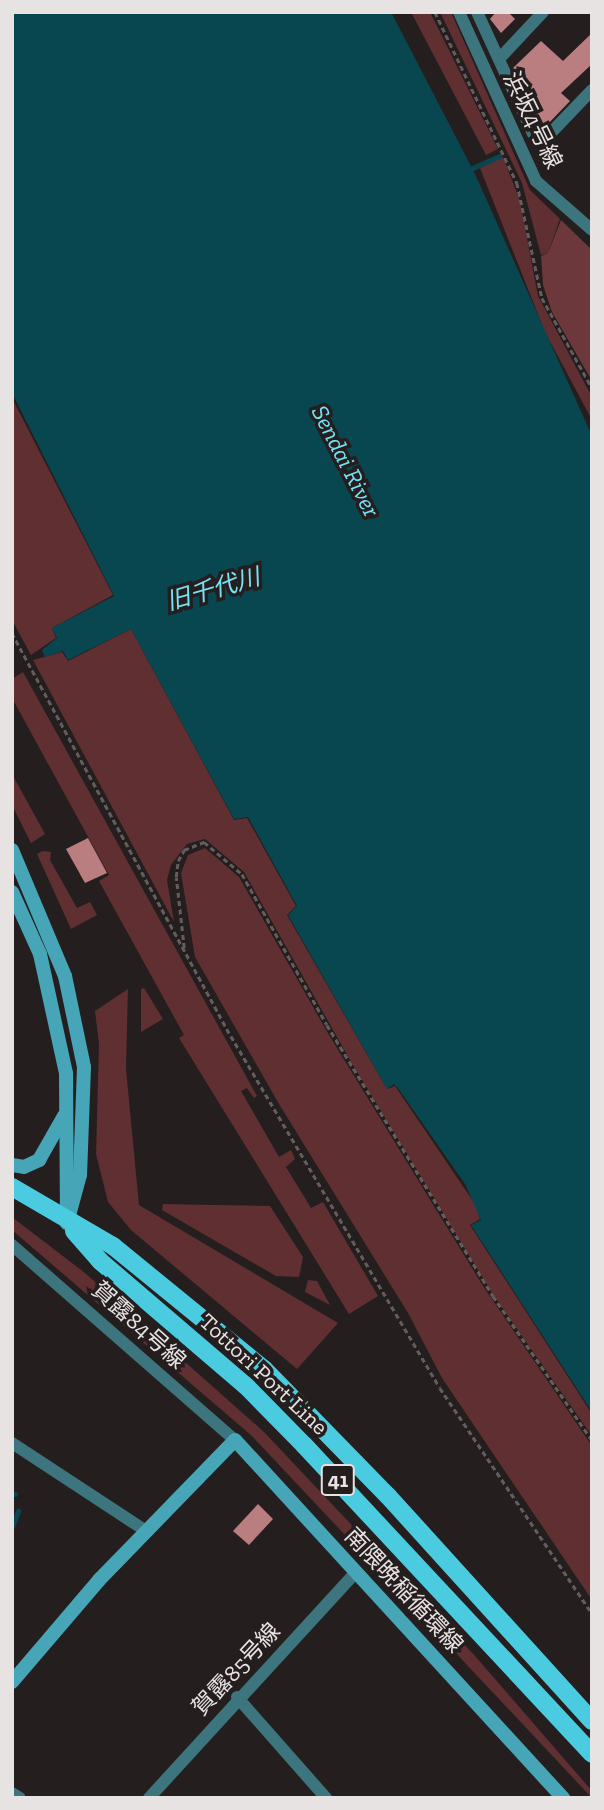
<!DOCTYPE html>
<meta charset="utf-8">
<style>
body{margin:0}
#map{position:relative;width:604px;height:1810px;overflow:hidden;background:#251e1e;font-family:"Zilla Slab","Noto Sans JP",serif}
div>[style]{position:absolute}
.green>*{inset:0;background:#5f2f32}
.forest>*{inset:0;background:#6c383b}
.water>*{inset:0;background:#094750}
.stream>*{height:4.5px;margin:-2.25px;padding:0 2.25px;transform-origin:2.25px;border-radius:2.25px;background:#094750}
.building>*{inset:0;background:#ba7e80}
.path>*{height:2.5px;margin-top:-1.25px;transform-origin:0;background:repeating-linear-gradient(90deg,#645d5d 0 5px,transparent 0 8.5px)}
.street>*{height:12px;margin:-6px;padding:0 6px;transform-origin:6px;border-radius:6px;background:#3d757f}
.secondary>*{height:14px;margin:-7px;padding:0 7px;transform-origin:7px;border-radius:7px;background:#46a5b6}
.primary>*{height:18px;margin:-9px;padding:0 9px;transform-origin:9px;border-radius:9px;background:#4acbe0}
span{translate:-50% -50%;white-space:nowrap;text-align:center;line-height:1.15;-webkit-text-stroke:7px #251e1e;paint-order:stroke}
.shield-label span{padding:2px 5px;background:#251e1e;border:2px solid;border-radius:5px;-webkit-text-stroke-width:0}
.shield-label{font-size:21px;color:#e8e3e3;font-weight:700}
.street-label{font-size:23px;color:#e8e3e3}
.water-label{font-size:24px;color:#75e3f7;font-style:italic}
.frame{position:absolute;inset:0;border:14px solid #e8e3e3;pointer-events:none}
</style>
<div id="map">
<div class="green">
<div style="clip-path:polygon(411px 12px,430px 12px,498px 149px,486px 155px)"></div>
<div style="clip-path:polygon(440px 12px,451px 12px,530px 190px,560px 219px,548px 253px,541px 255px,522px 183px)"></div>
<div style="clip-path:polygon(503px 157px,520px 201px,538px 296px,592px 397px,592px 420px,545px 332px,480px 168px)"></div>
<div style="clip-path:polygon(12px 398px,113px 595px,52px 628px,56px 638px,31px 655px,12px 620px)"></div>
<div style="clip-path:polygon(131px 629px,234px 820px,247px 818px,296px 906px,287px 915px,387px 1089px,395px 1086px,475px 1204px,480px 1219px,470px 1225px,592px 1414px,592px 1436px,492px 1293px,350px 1060px,244px 872px,205px 839px,187px 844px,171px 865px,167px 880px,174px 922px,33px 660px,62px 652px,68px 661px)"></div>
<div style="clip-path:polygon(23px 672px,257px 1096px,254px 1098px,247px 1088px,241px 1091px,279px 1157px,291px 1150px,295px 1159px,286px 1167px,311px 1208px,323px 1202px,378px 1296px,349px 1314px,179px 1038px,184px 1035px,99px 881px,109px 875px,12px 698px,12px 679px)"></div>
<div style="clip-path:polygon(12px 774px,45px 834px,31px 843px,12px 805px)"></div>
<div style="clip-path:polygon(205px 848px,239px 877px,329px 1035px,483px 1286px,592px 1446px,592px 1600px,442px 1378px,408px 1313px,279px 1104px,195px 957px,181px 873px,188px 855px)"></div>
<div style="clip-path:polygon(43px 851px,51px 852px,50px 860px,77px 908px,90px 902px,97px 915px,71px 929px,37px 854px)"></div>
<div style="clip-path:polygon(144px 988px,163px 1019px,141px 1032px,141px 989px)"></div>
<div style="clip-path:polygon(128px 989px,126px 1069px,139px 1205px,338px 1323px,297px 1369px,131px 1230px,108px 1202px,96px 1154px,99px 1044px,95px 1011px)"></div>
<div style="clip-path:polygon(163px 1204px,270px 1206px,303px 1257px,299px 1277px,276px 1276px,162px 1210px)"></div>
<div style="clip-path:polygon(12px 1217px,85px 1273px,264px 1432px,476px 1657px,592px 1791px,592px 1798px,252px 1436px,12px 1230px)"></div>
<div style="clip-path:polygon(308px 1280px,317px 1281px,330px 1305px,305px 1292px)"></div>
</div>
<div class="forest">
<div style="clip-path:polygon(561px 220px,592px 250px,592px 381px,552px 312px,543px 285px,541px 256px,548px 253px)"></div>
</div>
<div class="water">
<div style="clip-path:polygon(12px 12px,391px 12px,475px 174px,592px 436px,592px 1412px,471px 1225px,481px 1220px,465px 1184px,400px 1091px,394px 1084px,387px 1089px,288px 915px,297px 906px,248px 817px,234px 819px,131px 629px,68px 660px,63px 651px,45px 657px,42px 650px,57px 638px,52px 628px,114px 596px,12px 393px)"></div>
</div>
<div class="stream">
<div style="left:468px;top:170px;width:34px;rotate:-24deg"></div>
<div style="left:12px;top:1493px;width:3px;rotate:18deg"></div>
<div style="left:12px;top:1527px;width:17px;rotate:-69deg"></div>
</div>
<div class="building">
<div style="clip-path:polygon(496px 12px,508px 12px,515px 19px,501px 33px,490px 19px)"></div>
<div style="clip-path:polygon(592px 33px,592px 64px,561px 93px,570px 101px,546px 126px,533px 113px,522px 89px,526px 85px,513px 68px,541px 41px,563px 61px)"></div>
<div style="clip-path:polygon(88px 838px,107px 873px,85px 883px,66px 849px)"></div>
<div style="clip-path:polygon(258px 1504px,273px 1519px,249px 1545px,233px 1531px)"></div>
</div>
<div class="path">
<div style="left:435px;top:12px;width:190px;rotate:64.4deg"></div>
<div style="left:517px;top:183px;width:118px;rotate:77.7deg"></div>
<div style="left:542px;top:298px;width:103px;rotate:60.9deg"></div>
<div style="left:12px;top:633px;width:459px;rotate:61.5deg"></div>
<div style="left:231px;top:1036px;width:409px;rotate:59.3deg"></div>
<div style="left:440px;top:1388px;width:272px;rotate:56deg"></div>
<div style="left:184px;top:948px;width:71px;rotate:-96.4deg"></div>
<div style="left:176px;top:877px;width:16px;rotate:-83deg"></div>
<div style="left:178px;top:861px;width:13px;rotate:-61deg"></div>
<div style="left:184px;top:850px;width:22px;rotate:-22deg"></div>
<div style="left:204px;top:842px;width:50px;rotate:40.1deg"></div>
<div style="left:242px;top:874px;width:173px;rotate:60.6deg"></div>
<div style="left:327px;top:1025px;width:318px;rotate:58.5deg"></div>
<div style="left:493px;top:1296px;width:175px;rotate:55.5deg"></div>
<div style="left:12px;top:1501px;width:13px;rotate:90deg"></div>
</div>
<div class="street">
<div style="left:459px;top:12px;width:186px;rotate:65.5deg"></div>
<div style="left:536px;top:181px;width:74px;rotate:41.2deg"></div>
<div style="left:477px;top:12px;width:136px;rotate:65.3deg"></div>
<div style="left:534px;top:136px;width:11px;rotate:15deg"></div>
<div style="left:545px;top:139px;width:68px;rotate:-46.2deg"></div>
<div style="left:500px;top:58px;width:63px;rotate:-46.9deg"></div>
<div style="left:12px;top:1245px;width:296px;rotate:41.2deg"></div>
<div style="left:12px;top:1443px;width:160px;rotate:33.3deg"></div>
<div style="left:237px;top:1697px;width:135px;rotate:48.6deg"></div>
<div style="left:12px;top:1793px;width:9px;rotate:32deg"></div>
<div style="left:149px;top:1798px;width:306px;rotate:-47.5deg"></div>
</div>
<div class="secondary">
<div style="left:12px;top:850px;width:137px;rotate:67.2deg"></div>
<div style="left:65px;top:976px;width:93px;rotate:78.2deg"></div>
<div style="left:84px;top:1067px;width:108px;rotate:92.1deg"></div>
<div style="left:80px;top:1175px;width:50px;rotate:105.2deg"></div>
<div style="left:12px;top:892px;width:68px;rotate:65.7deg"></div>
<div style="left:40px;top:954px;width:122px;rotate:77.7deg"></div>
<div style="left:66px;top:1073px;width:138px;rotate:89.6deg"></div>
<div style="left:12px;top:1165px;width:12px;rotate:9deg"></div>
<div style="left:24px;top:1167px;width:17px;rotate:-25deg"></div>
<div style="left:39px;top:1160px;width:51px;rotate:-60.4deg"></div>
<div style="left:12px;top:1682px;width:134px;rotate:-49.5deg"></div>
<div style="left:99px;top:1580px;width:195px;rotate:-45.8deg"></div>
<div style="left:235px;top:1440px;width:486px;rotate:47.5deg"></div>
</div>
<div class="primary">
<div style="left:12px;top:1187px;width:117px;rotate:30.3deg"></div>
<div style="left:113px;top:1246px;width:195px;rotate:39.2deg"></div>
<div style="left:264px;top:1369px;width:177px;rotate:45.7deg"></div>
<div style="left:388px;top:1496px;width:304px;rotate:47.8deg"></div>
<div style="left:74px;top:1231px;width:40px;rotate:49deg"></div>
<div style="left:100px;top:1261px;width:192px;rotate:40.6deg"></div>
<div style="left:246px;top:1386px;width:83px;rotate:45.5deg"></div>
<div style="left:304px;top:1445px;width:422px;rotate:47deg"></div>
</div>
<div class="shield-label">
<span style="left:338px;top:1480px">41</span>
</div>
<div class="street-label">
<span style="left:533px;top:120px;rotate:64deg">浜坂4号線</span>
<span style="left:139px;top:1325px;rotate:42deg">賀露84号線</span>
<span style="left:264px;top:1374px;rotate:43deg">Tottori Port Line</span>
<span style="left:404px;top:1590px;rotate:47deg">南隈晩稲循環線</span>
<span style="left:236px;top:1669px;rotate:-47deg">賀露85号線</span>
</div>
<div class="water-label">
<span style="left:346px;top:461px;rotate:63deg">Sendai River</span>
<span style="left:213px;top:589px;rotate:-16deg">旧千代川</span>
</div>
<div class="frame"></div>
</div>
